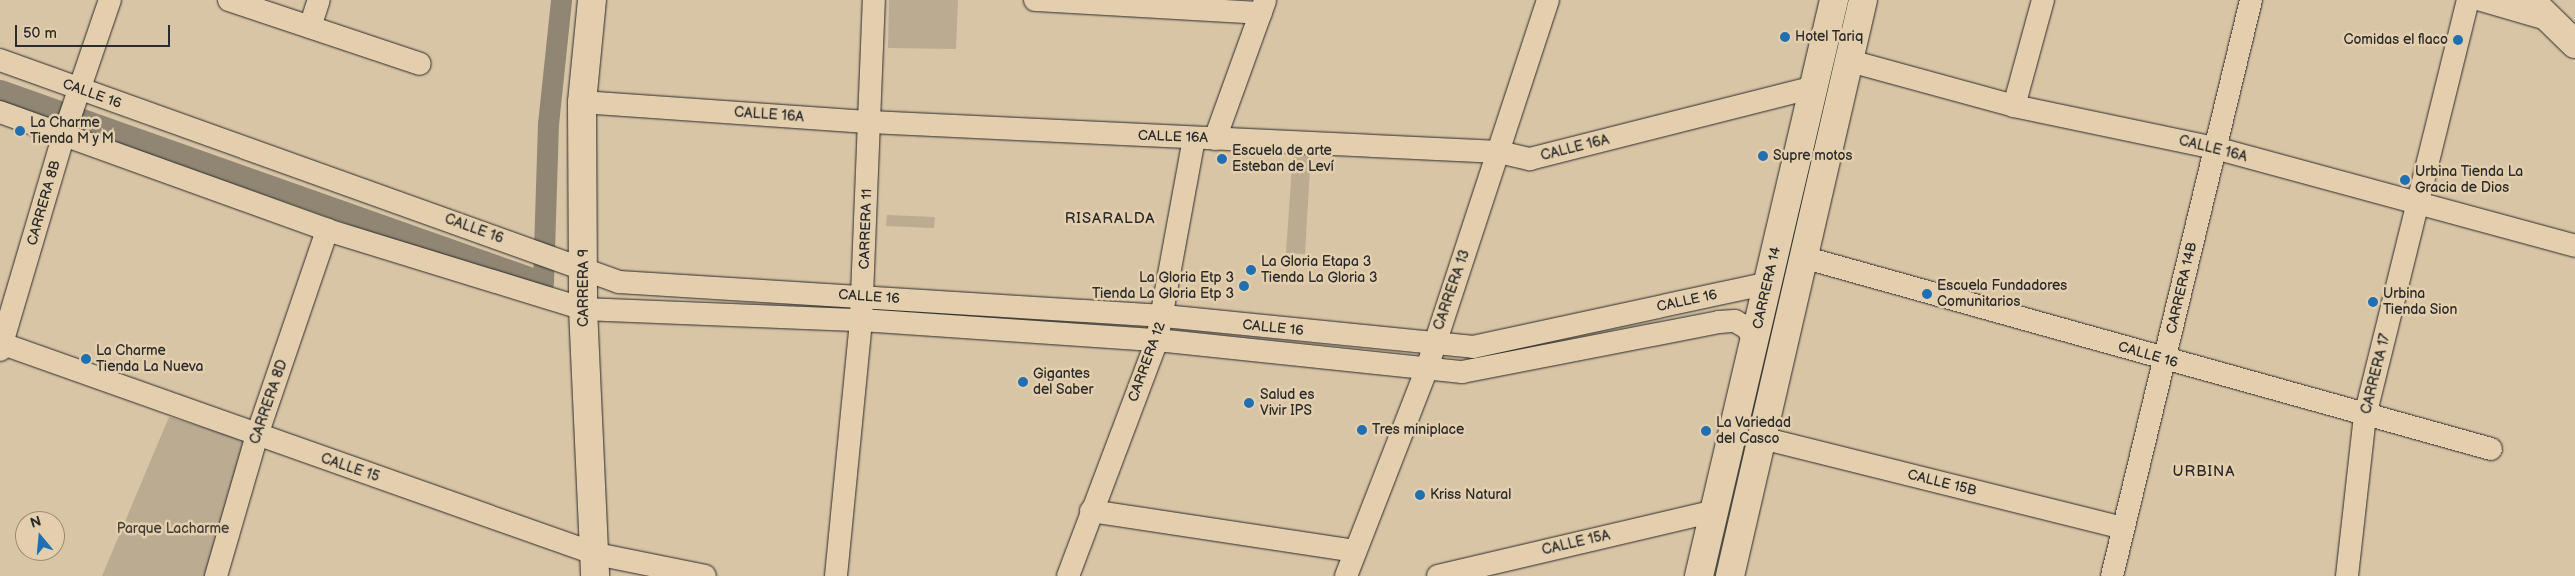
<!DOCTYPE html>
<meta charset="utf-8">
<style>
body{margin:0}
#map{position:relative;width:2575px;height:576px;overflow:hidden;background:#d8c5a5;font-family:"Balsamiq Sans",sans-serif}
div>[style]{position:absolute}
.green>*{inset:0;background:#bbab91}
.canal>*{height:21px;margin:-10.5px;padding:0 10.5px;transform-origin:10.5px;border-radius:10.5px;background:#918673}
.roads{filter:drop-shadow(0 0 1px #2b2b2b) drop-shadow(0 0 1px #2b2b2b)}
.street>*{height:22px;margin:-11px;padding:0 11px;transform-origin:11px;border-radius:11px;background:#e3cfad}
.secondary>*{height:28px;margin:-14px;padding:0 14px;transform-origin:14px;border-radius:14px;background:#e3cfad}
.dots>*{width:14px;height:14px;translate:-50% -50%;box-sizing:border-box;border:2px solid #e3cfad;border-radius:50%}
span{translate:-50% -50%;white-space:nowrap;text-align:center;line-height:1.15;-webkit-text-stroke:5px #e3cfad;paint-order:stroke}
.poi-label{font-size:14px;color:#2b2b2b}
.left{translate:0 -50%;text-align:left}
.right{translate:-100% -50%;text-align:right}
.street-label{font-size:14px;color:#2b2b2b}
.park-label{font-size:14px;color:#413e3a}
.neighbourhood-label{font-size:15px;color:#2b2b2b;letter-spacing:1px}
.north{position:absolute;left:15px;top:511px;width:50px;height:50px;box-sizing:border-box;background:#e3cfad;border:1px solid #998d79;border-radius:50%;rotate:343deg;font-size:14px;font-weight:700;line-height:20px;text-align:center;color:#2b2b2b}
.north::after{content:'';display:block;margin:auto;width:18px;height:22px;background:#1f6fb2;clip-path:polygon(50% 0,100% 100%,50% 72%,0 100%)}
.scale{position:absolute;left:15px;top:25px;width:155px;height:22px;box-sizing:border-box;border:2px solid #2b2b2b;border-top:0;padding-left:6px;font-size:15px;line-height:18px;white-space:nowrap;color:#2b2b2b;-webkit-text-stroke:4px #e3cfad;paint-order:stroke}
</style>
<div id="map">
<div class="green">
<div style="clip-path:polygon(889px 0,958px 0,956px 49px,888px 48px)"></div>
<div style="clip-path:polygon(1293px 151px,1311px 151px,1305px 254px,1286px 253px)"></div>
<div style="clip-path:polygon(887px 215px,935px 217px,934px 228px,886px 226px)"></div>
<div style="clip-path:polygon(169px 417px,249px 441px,208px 576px,102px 576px)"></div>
</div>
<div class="canal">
<div style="left:0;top:90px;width:576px;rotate:19.47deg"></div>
<div style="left:543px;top:282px;width:158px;rotate:-88.2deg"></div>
<div style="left:548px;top:124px;width:125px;rotate:-84deg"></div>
</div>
<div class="roads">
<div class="street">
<div style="left:229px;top:0;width:201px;rotate:18.5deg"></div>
<div style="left:1035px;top:0;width:226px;rotate:3.3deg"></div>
<div style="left:2481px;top:0;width:69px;rotate:16.1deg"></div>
<div style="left:310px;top:27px;width:28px;rotate:-72deg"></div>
<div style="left:0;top:60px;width:658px;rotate:19.73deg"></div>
<div style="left:619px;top:282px;width:546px;rotate:3.57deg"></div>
<div style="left:1164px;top:316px;width:311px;rotate:5.7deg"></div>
<div style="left:1473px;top:347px;width:302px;rotate:-12.2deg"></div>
<div style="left:1850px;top:61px;width:170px;rotate:15.3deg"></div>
<div style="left:2014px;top:106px;width:205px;rotate:11.8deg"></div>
<div style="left:2215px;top:148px;width:373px;rotate:15.2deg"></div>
<div style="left:582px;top:102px;width:289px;rotate:4deg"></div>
<div style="left:870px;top:122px;width:630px;rotate:2.73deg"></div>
<div style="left:1499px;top:152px;width:32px;rotate:13deg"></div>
<div style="left:1530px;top:159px;width:293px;rotate:-14.2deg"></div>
<div style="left:2014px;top:106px;width:110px;rotate:-74.7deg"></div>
<div style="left:0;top:112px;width:348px;rotate:19.8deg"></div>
<div style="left:327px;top:230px;width:268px;rotate:17.1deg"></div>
<div style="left:583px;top:309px;width:278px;rotate:2.3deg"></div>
<div style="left:861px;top:320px;width:297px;rotate:3.9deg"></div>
<div style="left:1157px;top:340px;width:307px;rotate:6deg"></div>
<div style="left:1462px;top:372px;width:262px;rotate:-11deg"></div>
<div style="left:1719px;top:322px;width:16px;rotate:-4deg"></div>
<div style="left:1735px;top:321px;width:14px;rotate:30deg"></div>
<div style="left:1747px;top:328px;width:15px;rotate:58deg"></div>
<div style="left:1215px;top:139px;width:147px;rotate:-70.1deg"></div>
<div style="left:1806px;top:258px;width:711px;rotate:15.58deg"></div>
<div style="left:0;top:343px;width:632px;rotate:19.5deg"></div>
<div style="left:596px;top:554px;width:111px;rotate:11.4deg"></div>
<div style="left:0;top:350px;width:225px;rotate:-73.5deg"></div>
<div style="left:64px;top:134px;width:142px;rotate:-71.1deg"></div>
<div style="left:1762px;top:438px;width:372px;rotate:14deg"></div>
<div style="left:1091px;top:511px;width:267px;rotate:8.6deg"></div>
<div style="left:216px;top:576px;width:147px;rotate:-73.8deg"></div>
<div style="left:257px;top:435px;width:217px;rotate:-71.1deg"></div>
<div style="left:836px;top:576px;width:257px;rotate:-84.4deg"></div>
<div style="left:861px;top:320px;width:320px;rotate:-87.7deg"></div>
<div style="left:1068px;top:576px;width:252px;rotate:-69.3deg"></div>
<div style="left:1157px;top:340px;width:204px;rotate:-79.6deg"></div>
<div style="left:1346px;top:576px;width:223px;rotate:-68.7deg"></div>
<div style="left:1427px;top:368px;width:387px;rotate:-71.8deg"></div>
<div style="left:1438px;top:576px;width:285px;rotate:-13.2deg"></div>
<div style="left:2112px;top:576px;width:593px;rotate:-76.43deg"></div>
<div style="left:2347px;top:576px;width:161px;rotate:-83.6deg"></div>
<div style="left:2365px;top:416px;width:429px;rotate:-76.1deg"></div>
</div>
<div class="secondary">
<div style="left:592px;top:0;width:102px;rotate:95.6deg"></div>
<div style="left:582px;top:102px;width:207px;rotate:89.7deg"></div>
<div style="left:583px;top:309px;width:267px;rotate:87.4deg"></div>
<div style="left:2530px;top:0;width:63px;rotate:44.4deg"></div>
<div style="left:1699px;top:576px;width:592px;rotate:-76.81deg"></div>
<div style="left:1730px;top:576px;width:591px;rotate:-77deg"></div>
</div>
</div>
<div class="dots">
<div style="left:1785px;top:37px;background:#1f6fb2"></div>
<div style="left:2458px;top:40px;background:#1f6fb2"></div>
<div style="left:20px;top:131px;background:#1f6fb2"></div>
<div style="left:1763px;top:156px;background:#1f6fb2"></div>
<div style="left:1222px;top:159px;background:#1f6fb2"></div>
<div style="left:2405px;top:180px;background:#1f6fb2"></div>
<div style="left:1251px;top:270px;background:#1f6fb2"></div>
<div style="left:1244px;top:286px;background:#1f6fb2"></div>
<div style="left:1927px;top:294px;background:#1f6fb2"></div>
<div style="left:2373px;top:302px;background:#1f6fb2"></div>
<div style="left:86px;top:359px;background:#1f6fb2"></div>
<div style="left:1023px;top:382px;background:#1f6fb2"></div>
<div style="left:1249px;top:403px;background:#1f6fb2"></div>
<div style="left:1362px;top:430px;background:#1f6fb2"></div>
<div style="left:1706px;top:431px;background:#1f6fb2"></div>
<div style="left:1420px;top:495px;background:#1f6fb2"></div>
</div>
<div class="poi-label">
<span class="left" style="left:1795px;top:37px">Hotel Tariq</span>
<span class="right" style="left:2448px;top:40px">Comidas el flaco</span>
<span class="left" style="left:30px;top:131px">La Charme<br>Tienda M y M</span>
<span class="left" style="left:1232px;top:159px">Escuela de arte<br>Esteban de Leví</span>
<span class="left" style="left:1773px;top:156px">Supre motos</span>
<span class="left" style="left:2415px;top:180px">Urbina Tienda La<br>Gracia de Dios</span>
<span class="left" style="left:1261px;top:270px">La Gloria Etapa 3<br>Tienda La Gloria 3</span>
<span class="right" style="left:1234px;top:286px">La Gloria Etp 3<br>Tienda La Gloria Etp 3</span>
<span class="left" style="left:1937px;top:294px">Escuela Fundadores<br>Comunitarios</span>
<span class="left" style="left:2383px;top:302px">Urbina<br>Tienda Sion</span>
<span class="left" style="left:96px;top:359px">La Charme<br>Tienda La Nueva</span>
<span class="left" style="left:1033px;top:382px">Gigantes<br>del Saber</span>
<span class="left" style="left:1260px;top:403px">Salud es<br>Vivir IPS</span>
<span class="left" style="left:1716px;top:431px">La Variedad<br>del Casco</span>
<span class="left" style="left:1372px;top:430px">Tres miniplace</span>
<span class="left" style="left:1430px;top:495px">Kriss Natural</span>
</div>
<div class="street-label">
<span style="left:92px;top:94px;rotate:20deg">CALLE 16</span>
<span style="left:769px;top:115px;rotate:4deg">CALLE 16A</span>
<span style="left:1173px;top:137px;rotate:2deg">CALLE 16A</span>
<span style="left:1575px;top:148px;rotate:-14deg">CALLE 16A</span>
<span style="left:2213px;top:149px;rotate:14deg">CALLE 16A</span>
<span style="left:44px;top:203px;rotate:-74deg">CARRERA 8B</span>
<span style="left:474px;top:229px;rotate:20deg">CALLE 16</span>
<span style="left:866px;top:229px;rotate:-88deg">CARRERA 11</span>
<span style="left:584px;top:288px;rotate:-90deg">CARRERA 9</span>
<span style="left:1767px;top:288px;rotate:-77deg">CARRERA 14</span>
<span style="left:2182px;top:288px;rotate:-77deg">CARRERA 14B</span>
<span style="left:1452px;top:290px;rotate:-71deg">CARRERA 13</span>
<span style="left:869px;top:297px;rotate:4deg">CALLE 16</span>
<span style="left:1687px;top:301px;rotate:-12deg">CALLE 16</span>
<span style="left:1273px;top:328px;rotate:6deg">CALLE 16</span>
<span style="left:2148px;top:355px;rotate:16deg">CALLE 16</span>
<span style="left:1147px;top:362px;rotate:-70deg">CARRERA 12</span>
<span style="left:2376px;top:374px;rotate:-76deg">CARRERA 17</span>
<span style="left:269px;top:402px;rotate:-71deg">CARRERA 8D</span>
<span style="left:350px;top:468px;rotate:19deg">CALLE 15</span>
<span style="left:1942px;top:483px;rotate:14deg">CALLE 15B</span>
<span style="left:1576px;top:543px;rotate:-13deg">CALLE 15A</span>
</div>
<div class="park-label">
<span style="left:173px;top:529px">Parque Lacharme</span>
</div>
<div class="neighbourhood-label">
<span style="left:1110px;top:219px">RISARALDA</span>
<span style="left:2204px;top:472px">URBINA</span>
</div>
<div class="north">N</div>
<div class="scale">50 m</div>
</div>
